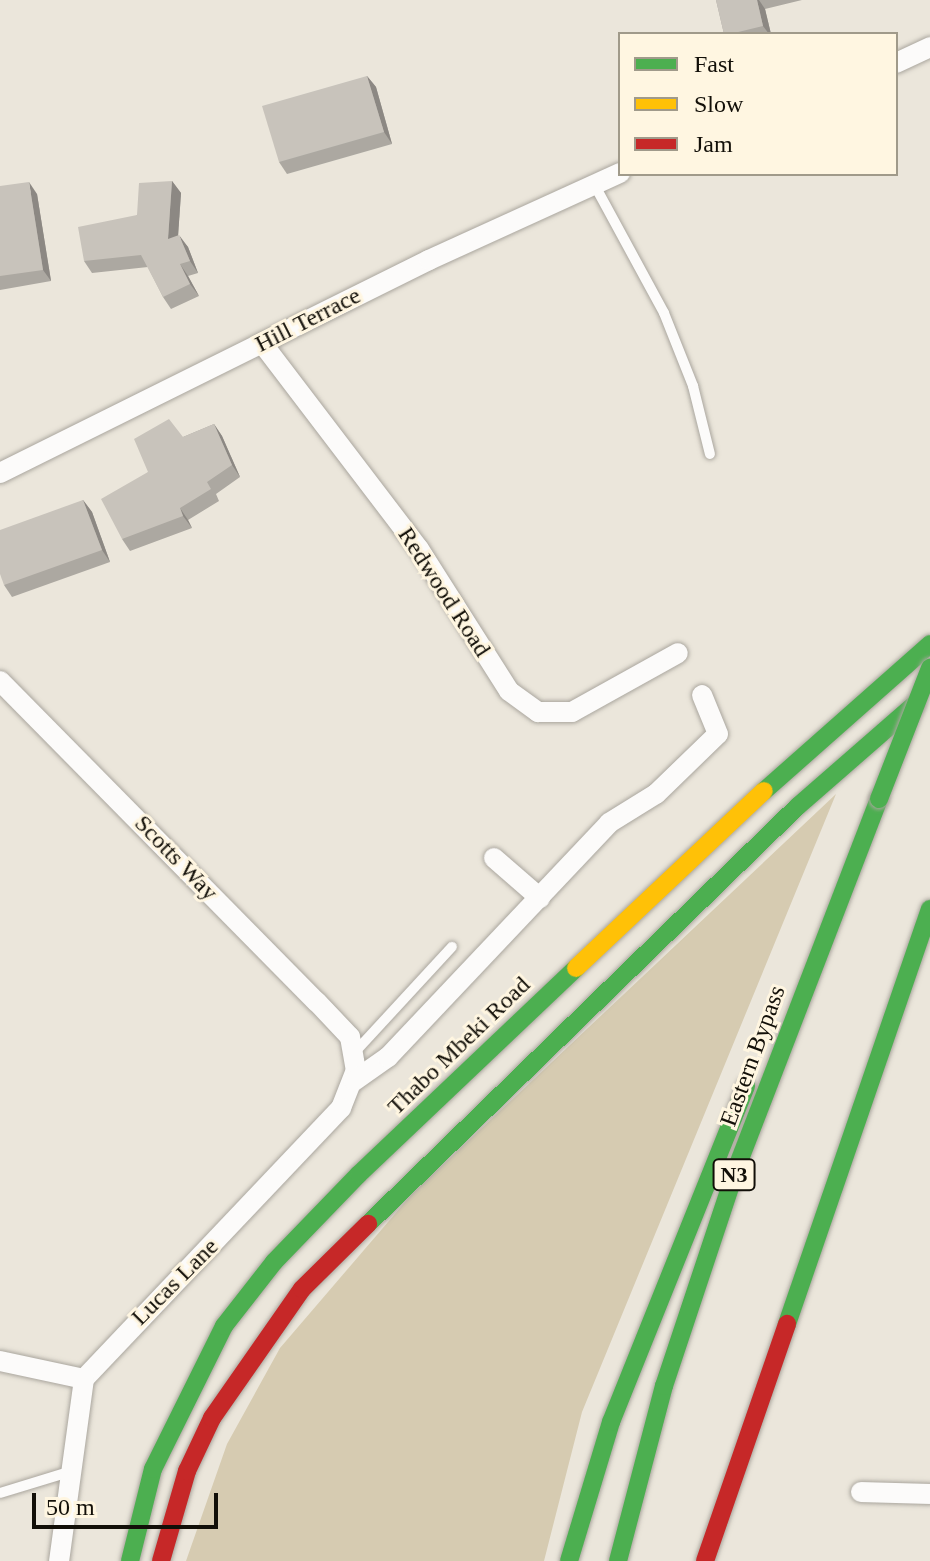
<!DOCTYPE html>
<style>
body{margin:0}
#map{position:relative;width:930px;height:1561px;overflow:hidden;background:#ebe6db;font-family:Georgia,serif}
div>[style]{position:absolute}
.green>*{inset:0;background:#d6cbb1}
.roads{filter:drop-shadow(0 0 2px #aaa69e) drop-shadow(0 0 2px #aaa69e)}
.lane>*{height:10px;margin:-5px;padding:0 5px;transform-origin:5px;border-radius:5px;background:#fcfbfa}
.street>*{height:20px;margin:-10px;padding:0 10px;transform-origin:10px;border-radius:10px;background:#fcfbfa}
.fast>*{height:18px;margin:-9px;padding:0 9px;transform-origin:9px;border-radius:9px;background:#4caf50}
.slow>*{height:18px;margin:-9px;padding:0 9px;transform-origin:9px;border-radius:9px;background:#ffc107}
.jam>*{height:18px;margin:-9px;padding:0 9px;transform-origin:9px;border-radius:9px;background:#c62828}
.bridges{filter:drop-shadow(0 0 2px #aaa69e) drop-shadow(0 0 2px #aaa69e)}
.fast-bridge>*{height:18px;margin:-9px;padding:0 9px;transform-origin:9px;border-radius:9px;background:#4caf50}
.wall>*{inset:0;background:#aca8a1}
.shaded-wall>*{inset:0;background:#8c8883}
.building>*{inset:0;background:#c8c3bb}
span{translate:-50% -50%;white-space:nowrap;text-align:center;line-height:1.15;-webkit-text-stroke:6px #fff6e1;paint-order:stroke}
.shield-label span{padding:2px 6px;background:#fff6e1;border:2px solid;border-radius:6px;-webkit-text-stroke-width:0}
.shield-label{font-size:22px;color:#120f08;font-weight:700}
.street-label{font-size:24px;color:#120f08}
.legend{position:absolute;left:618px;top:32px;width:280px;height:144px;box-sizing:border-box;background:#fff6e1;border:2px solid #a09a8a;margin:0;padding:10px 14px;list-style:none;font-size:24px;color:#120f08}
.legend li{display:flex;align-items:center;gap:16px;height:40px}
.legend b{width:40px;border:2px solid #a09a8a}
.scale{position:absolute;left:32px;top:1493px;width:186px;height:36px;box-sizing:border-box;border:4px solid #120f08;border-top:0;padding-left:10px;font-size:24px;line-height:28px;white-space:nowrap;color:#120f08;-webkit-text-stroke:6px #fff6e1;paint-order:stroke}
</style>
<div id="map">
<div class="green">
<div style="clip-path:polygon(836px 794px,582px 1412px,544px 1561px,186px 1561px,227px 1444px,280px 1348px,412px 1194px)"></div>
</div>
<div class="roads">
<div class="lane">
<div style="left:594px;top:184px;width:147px;rotate:61.5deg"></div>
<div style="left:664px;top:313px;width:79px;rotate:68.3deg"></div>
<div style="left:693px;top:386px;width:70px;rotate:76deg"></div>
<div style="left:355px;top:1052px;width:143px;rotate:-47.3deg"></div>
<div style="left:0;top:1493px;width:75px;rotate:-17deg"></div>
</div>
<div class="street">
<div style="left:896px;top:63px;width:38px;rotate:-25deg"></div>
<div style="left:262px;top:343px;width:259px;rotate:52.7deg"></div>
<div style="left:419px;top:549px;width:168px;rotate:57.6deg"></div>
<div style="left:509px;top:691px;width:36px;rotate:36deg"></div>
<div style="left:538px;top:712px;width:34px"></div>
<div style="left:572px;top:712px;width:121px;rotate:-29.1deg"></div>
<div style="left:0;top:473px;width:479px;rotate:-26.4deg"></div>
<div style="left:429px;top:260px;width:210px;rotate:-24.5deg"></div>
<div style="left:0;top:681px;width:451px;rotate:45.4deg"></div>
<div style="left:317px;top:1002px;width:48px;rotate:46.7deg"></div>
<div style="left:350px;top:1037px;width:34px;rotate:80deg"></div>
<div style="left:356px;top:1070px;width:41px;rotate:111.5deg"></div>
<div style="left:341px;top:1108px;width:373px;rotate:133.5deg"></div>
<div style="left:84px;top:1379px;width:184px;rotate:97.8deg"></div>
<div style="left:494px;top:858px;width:61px;rotate:41deg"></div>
<div style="left:354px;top:1081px;width:42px;rotate:-35.2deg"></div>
<div style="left:388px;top:1057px;width:322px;rotate:-46.6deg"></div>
<div style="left:609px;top:823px;width:55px;rotate:-31.7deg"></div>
<div style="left:656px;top:794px;width:86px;rotate:-44.1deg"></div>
<div style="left:718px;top:734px;width:42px;rotate:-112.3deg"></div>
<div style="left:0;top:1361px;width:86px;rotate:12.1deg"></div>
<div style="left:861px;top:1492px;width:69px;rotate:1.7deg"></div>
</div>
<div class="fast">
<div style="left:764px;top:791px;width:222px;rotate:-41.5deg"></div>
<div style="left:368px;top:1224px;width:600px;rotate:-44.19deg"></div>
<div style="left:798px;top:806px;width:155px;rotate:-41.1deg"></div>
<div style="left:787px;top:1324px;width:439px;rotate:-71deg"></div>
<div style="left:130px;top:1561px;width:95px;rotate:-76deg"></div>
<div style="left:153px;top:1469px;width:160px;rotate:-63.6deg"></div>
<div style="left:224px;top:1326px;width:81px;rotate:-52deg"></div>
<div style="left:274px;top:1262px;width:122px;rotate:-46deg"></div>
<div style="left:359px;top:1174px;width:299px;rotate:-43.5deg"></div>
<div style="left:569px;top:1561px;width:145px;rotate:-73.2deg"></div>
<div style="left:611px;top:1422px;width:362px;rotate:-68.1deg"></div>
<div style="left:618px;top:1561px;width:181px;rotate:-75.3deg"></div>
<div style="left:664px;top:1386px;width:225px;rotate:-71.6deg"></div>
<div style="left:735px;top:1172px;width:400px;rotate:-68.9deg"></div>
</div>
<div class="slow">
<div style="left:576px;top:968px;width:258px;rotate:-43.3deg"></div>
</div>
<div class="jam">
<div style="left:161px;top:1561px;width:94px;rotate:-73.9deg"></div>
<div style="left:187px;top:1471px;width:59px;rotate:-64.7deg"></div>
<div style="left:212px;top:1418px;width:157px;rotate:-55.1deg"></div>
<div style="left:302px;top:1289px;width:93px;rotate:-44.6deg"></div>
<div style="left:705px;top:1561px;width:251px;rotate:-70.9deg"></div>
</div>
</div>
<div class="bridges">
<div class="fast-bridge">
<div style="left:879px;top:799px;width:141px;rotate:-68.7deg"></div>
</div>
</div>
<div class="wall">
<div style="clip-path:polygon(716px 0,802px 0,765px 9px,771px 34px,724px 34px)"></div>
<div style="clip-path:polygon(367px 76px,376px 87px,392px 144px,287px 174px,279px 162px)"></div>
<div style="clip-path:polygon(172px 181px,181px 193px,178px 236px,188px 247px,198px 273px,188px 276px,199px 296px,171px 309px,163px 297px,148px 267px,92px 273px,84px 261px,137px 215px)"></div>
<div style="clip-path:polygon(0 186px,37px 194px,51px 281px,0 290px)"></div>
<div style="clip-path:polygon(214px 424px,222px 436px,240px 477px,216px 494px,219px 501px,188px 520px,192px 528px,130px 551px,122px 539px,148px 472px,183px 437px)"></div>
<div style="clip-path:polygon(83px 500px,92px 512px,110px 562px,12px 597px,4px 585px)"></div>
</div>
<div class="shaded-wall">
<div style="clip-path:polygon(757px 0,759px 0,765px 9px,771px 34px,769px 34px,763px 26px)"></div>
<div style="clip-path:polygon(367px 76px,376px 87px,392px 144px,384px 132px)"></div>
<div style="clip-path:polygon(172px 181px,181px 193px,177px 251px,168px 239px)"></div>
<div style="clip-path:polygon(29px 182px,37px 194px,51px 281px,43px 270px)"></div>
<div style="clip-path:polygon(179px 235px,188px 247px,198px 273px,190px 261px)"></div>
<div style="clip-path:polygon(180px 264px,188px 276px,199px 296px,190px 284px)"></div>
<div style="clip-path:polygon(214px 424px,222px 436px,240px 477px,232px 465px)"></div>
<div style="clip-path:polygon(83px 500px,92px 512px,110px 562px,102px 550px)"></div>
<div style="clip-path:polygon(180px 508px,188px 520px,192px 528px,183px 516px)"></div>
</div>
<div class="building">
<div style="clip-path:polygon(716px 0,757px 0,763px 26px,730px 34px,724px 34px)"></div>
<div style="clip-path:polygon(367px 76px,384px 132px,279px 162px,262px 106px)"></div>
<div style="clip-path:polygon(172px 181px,168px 239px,179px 235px,190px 261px,180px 264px,190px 284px,163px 297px,141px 255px,84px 261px,78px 227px,137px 215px,139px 183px)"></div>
<div style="clip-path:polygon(29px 182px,43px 270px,0 276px,0 186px)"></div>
<div style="clip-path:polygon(169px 419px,183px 437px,214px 424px,232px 465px,207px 482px,211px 489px,180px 508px,183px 516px,122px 539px,101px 499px,148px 472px,134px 439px)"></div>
<div style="clip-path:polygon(83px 500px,102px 550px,4px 585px,0 574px,0 530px)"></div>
</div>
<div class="shield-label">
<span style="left:734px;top:1175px">N3</span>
</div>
<div class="street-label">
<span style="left:308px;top:320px;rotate:-27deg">Hill Terrace</span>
<span style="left:444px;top:592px;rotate:57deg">Redwood Road</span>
<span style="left:176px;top:858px;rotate:46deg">Scotts Way</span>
<span style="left:459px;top:1046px;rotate:-44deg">Thabo Mbeki Road</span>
<span style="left:753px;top:1056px;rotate:-70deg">Eastern Bypass</span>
<span style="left:175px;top:1282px;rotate:-45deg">Lucas Lane</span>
</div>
<ul class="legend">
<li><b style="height:10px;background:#4caf50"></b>Fast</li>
<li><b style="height:10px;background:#ffc107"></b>Slow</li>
<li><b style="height:10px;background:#c62828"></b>Jam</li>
</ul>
<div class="scale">50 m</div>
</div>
